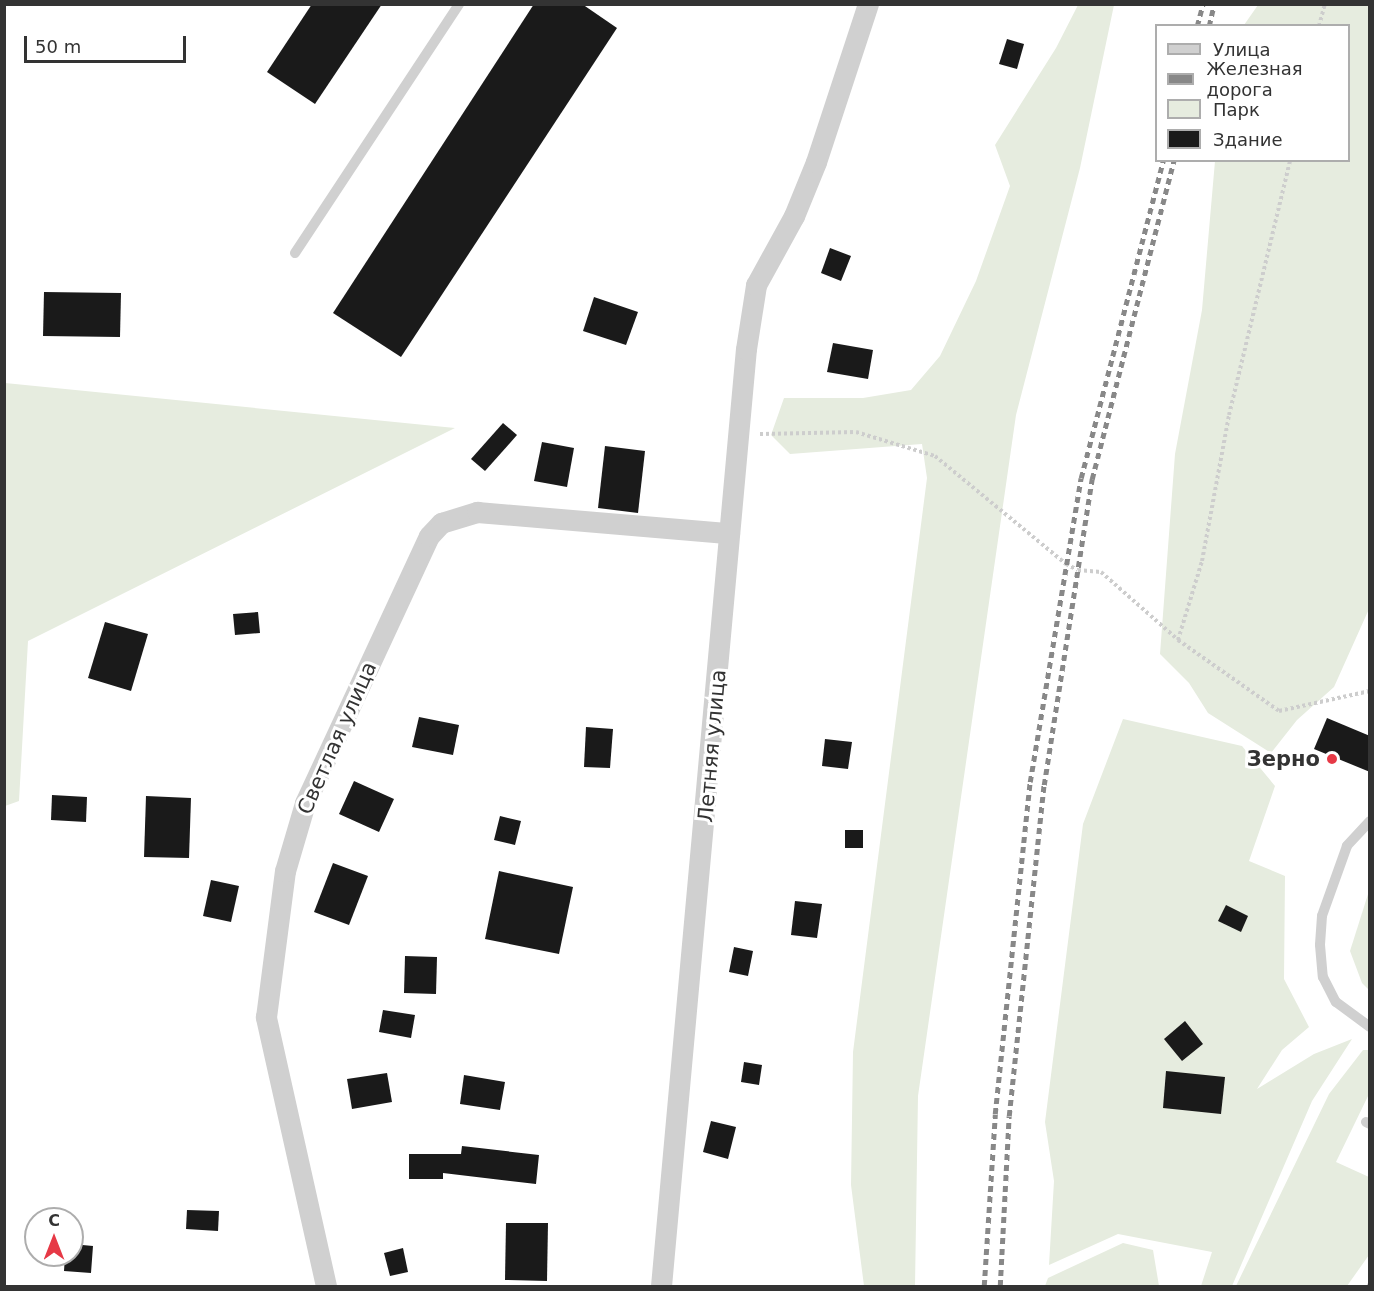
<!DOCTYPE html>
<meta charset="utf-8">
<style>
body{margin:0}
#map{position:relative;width:1374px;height:1291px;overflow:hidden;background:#fff;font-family:"DejaVu Sans",sans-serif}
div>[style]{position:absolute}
.green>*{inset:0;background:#e6ecdf}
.building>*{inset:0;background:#1a1a1a}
.path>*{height:4px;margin-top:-2px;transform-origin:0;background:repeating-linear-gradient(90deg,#cdcdcd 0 3px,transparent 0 6px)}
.lane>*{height:10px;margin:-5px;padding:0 5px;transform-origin:5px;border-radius:5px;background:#d0d0d0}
.street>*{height:21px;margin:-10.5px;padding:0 10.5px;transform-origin:10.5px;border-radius:10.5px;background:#d0d0d0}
.rail>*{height:4.5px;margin-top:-2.25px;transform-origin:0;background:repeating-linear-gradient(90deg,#888 0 6px,transparent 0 10.5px)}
.dots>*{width:16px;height:16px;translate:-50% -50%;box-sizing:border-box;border:3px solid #fff;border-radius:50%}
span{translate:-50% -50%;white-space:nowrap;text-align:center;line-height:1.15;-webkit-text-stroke:6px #fff;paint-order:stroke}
.street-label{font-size:21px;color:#333}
.poi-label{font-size:21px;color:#333;font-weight:700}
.right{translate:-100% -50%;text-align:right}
.frame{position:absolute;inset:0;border:6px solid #333;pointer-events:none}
.legend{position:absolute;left:1155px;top:24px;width:195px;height:138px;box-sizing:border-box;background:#fff;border:2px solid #adadad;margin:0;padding:8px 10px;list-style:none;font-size:18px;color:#333}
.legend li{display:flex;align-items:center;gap:12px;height:30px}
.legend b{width:30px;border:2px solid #adadad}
.north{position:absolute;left:24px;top:1207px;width:60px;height:60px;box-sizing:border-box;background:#fff;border:2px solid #adadad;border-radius:50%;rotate:0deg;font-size:16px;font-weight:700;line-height:24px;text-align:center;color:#333}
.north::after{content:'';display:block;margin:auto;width:21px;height:27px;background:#e63946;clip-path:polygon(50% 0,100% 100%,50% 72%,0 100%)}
.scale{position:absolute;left:24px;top:36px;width:162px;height:27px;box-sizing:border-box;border:3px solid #333;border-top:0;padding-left:8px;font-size:18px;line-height:21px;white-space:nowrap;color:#333;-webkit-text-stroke:4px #fff;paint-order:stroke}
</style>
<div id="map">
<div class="green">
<div style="clip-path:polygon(1078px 5px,1114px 5px,1080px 168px,1016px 415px,918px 1096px,915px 1286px,864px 1286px,851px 1185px,853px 1052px,927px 478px,922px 444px,790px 454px,771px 435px,784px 398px,863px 398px,911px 390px,940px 356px,976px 281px,1010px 186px,995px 145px,1056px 48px)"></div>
<div style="clip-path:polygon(1258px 5px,1370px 5px,1369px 609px,1334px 687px,1297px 720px,1271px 753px,1208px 713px,1189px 683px,1160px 654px,1175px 454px,1202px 310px,1215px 161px,1348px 160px,1348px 26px,1244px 25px)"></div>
<div style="clip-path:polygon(5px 383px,455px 428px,28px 641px,19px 801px,5px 806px)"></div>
<div style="clip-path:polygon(1123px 719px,1242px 746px,1275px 786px,1249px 861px,1285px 876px,1284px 979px,1309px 1027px,1282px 1050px,1257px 1089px,1314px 1054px,1352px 1039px,1312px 1101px,1232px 1286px,1201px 1286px,1212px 1252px,1118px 1234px,1049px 1265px,1054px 1181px,1045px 1122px,1083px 824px)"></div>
<div style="clip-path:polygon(1369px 891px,1369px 990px,1362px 983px,1350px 951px)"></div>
<div style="clip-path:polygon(1363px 1050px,1369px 1050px,1369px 1094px,1336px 1162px,1369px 1177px,1369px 1255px,1347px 1286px,1236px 1286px,1329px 1094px)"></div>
<div style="clip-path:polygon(1123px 1243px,1153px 1250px,1159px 1286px,1045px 1286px,1048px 1278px)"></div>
</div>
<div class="building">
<div style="clip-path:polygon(312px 4px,382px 4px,315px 104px,267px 72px)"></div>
<div style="clip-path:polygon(534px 4px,582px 4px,617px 28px,401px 357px,333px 313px)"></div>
<div style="clip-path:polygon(1007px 39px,1024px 44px,1017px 69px,999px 64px)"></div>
<div style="clip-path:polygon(830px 248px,851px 256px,841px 281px,821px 273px)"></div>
<div style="clip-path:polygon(44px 292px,121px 293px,120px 337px,43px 336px)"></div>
<div style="clip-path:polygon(594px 297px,638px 312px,626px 345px,583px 331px)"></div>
<div style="clip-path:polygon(833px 343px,873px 350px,868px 379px,827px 372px)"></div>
<div style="clip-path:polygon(503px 423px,517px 435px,485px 471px,471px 459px)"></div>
<div style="clip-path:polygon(542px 442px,574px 448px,567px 487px,534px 481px)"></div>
<div style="clip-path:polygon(605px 446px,645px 451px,638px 513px,598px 508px)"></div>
<div style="clip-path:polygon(258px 612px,260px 633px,235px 635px,233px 614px)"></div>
<div style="clip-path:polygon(105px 622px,148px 634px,131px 691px,88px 678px)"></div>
<div style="clip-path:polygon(419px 717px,459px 725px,453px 755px,412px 747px)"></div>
<div style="clip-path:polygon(1327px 718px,1370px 736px,1370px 772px,1314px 749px)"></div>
<div style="clip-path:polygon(586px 727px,613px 729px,610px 768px,584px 767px)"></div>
<div style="clip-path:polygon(825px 739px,852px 742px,848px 769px,822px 766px)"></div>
<div style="clip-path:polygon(354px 781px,394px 799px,379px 832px,339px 814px)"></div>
<div style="clip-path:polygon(52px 795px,87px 797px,86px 822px,51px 820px)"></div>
<div style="clip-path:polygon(146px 796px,191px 798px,189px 858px,144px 857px)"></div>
<div style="clip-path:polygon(500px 816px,521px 821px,515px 845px,494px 840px)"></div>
<div style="clip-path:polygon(845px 830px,863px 830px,863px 848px,845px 848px)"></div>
<div style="clip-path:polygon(333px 863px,368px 876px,349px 925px,314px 912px)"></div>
<div style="clip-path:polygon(499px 871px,573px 887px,559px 954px,485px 939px)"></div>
<div style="clip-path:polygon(211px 880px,239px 886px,231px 922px,203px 916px)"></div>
<div style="clip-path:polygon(795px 901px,822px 904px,817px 938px,791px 935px)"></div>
<div style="clip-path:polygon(1226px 905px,1248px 916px,1241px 932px,1218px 921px)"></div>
<div style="clip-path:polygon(734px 947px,753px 951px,748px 976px,729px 972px)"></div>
<div style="clip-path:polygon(405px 956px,437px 957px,436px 994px,404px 993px)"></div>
<div style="clip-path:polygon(383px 1010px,415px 1015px,411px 1038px,379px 1032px)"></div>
<div style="clip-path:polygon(1185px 1021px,1203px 1044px,1182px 1061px,1164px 1039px)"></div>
<div style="clip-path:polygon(744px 1062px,762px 1065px,759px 1085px,741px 1082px)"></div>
<div style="clip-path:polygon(1166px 1071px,1225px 1077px,1221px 1114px,1163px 1108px)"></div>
<div style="clip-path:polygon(387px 1073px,392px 1102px,352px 1109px,347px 1079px)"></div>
<div style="clip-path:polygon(464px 1075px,505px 1082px,500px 1110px,460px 1104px)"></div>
<div style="clip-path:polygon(711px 1121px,736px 1127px,728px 1159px,703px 1152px)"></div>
<div style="clip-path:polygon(462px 1146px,539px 1155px,536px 1184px,443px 1173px,443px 1179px,409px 1179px,409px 1154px,461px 1154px)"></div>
<div style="clip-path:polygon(187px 1210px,219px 1211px,218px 1231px,186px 1229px)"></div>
<div style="clip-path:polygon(506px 1223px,548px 1223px,547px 1281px,505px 1280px)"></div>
<div style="clip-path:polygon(72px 1244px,93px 1246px,91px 1273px,64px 1271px,65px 1255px,72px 1255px)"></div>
<div style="clip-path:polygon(403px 1248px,408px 1272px,390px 1276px,384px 1253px)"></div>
</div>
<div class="path">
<div style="left:1319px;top:26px;width:23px;rotate:-75deg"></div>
<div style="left:760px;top:434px;width:96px;rotate:-1.2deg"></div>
<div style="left:856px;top:432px;width:83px;rotate:16.9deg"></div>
<div style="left:935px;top:456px;width:170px;rotate:39.5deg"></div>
<div style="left:1066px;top:564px;width:13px;rotate:27deg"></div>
<div style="left:1078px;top:570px;width:23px;rotate:5deg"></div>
<div style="left:1101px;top:572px;width:103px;rotate:41.4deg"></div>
<div style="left:1178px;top:640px;width:123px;rotate:35.1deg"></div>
<div style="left:1279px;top:711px;width:93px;rotate:-12.4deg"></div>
<div style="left:1178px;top:640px;width:83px;rotate:-73.1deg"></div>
<div style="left:1202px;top:561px;width:148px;rotate:-79.5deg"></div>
<div style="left:1229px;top:415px;width:262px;rotate:-76.5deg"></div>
<div style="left:1368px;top:1286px;width:3px;rotate:-45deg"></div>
</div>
<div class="lane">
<div style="left:295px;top:253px;width:298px;rotate:-56.6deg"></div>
<div style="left:1370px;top:821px;width:34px;rotate:133deg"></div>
<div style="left:1347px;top:846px;width:74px;rotate:109.7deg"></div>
<div style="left:1322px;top:916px;width:29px;rotate:94deg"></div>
<div style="left:1320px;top:945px;width:32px;rotate:85deg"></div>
<div style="left:1323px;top:977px;width:28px;rotate:63deg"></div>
<div style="left:1336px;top:1002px;width:42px;rotate:36.3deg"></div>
<div style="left:1366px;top:1122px;width:4px;rotate:27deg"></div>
</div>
<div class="street">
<div style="left:326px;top:1286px;width:276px;rotate:-102.6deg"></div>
<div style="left:266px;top:1017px;width:147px;rotate:-82.6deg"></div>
<div style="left:285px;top:871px;width:71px;rotate:-73.6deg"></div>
<div style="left:305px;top:803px;width:294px;rotate:-65.1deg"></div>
<div style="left:429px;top:536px;width:18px;rotate:-47deg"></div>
<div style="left:441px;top:523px;width:38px;rotate:-17deg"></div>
<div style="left:477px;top:512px;width:253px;rotate:4.8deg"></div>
<div style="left:661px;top:1286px;width:941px;rotate:-84.82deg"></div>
<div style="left:746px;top:349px;width:65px;rotate:-81.1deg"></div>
<div style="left:756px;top:285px;width:79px;rotate:-61.2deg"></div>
<div style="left:794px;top:216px;width:58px;rotate:-67.8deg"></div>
<div style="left:816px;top:162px;width:166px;rotate:-71.8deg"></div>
</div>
<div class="rail">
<div style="left:1197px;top:26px;width:23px;rotate:-75deg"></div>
<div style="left:1209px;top:26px;width:23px;rotate:-77deg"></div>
<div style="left:984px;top:1286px;width:172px;rotate:-86.3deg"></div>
<div style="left:995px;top:1114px;width:334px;rotate:-84deg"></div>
<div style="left:1030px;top:782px;width:308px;rotate:-80.5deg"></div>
<div style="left:1081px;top:478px;width:328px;rotate:-75.5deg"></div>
<div style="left:1000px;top:1286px;width:170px;rotate:-87deg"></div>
<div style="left:1009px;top:1116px;width:333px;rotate:-84deg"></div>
<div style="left:1044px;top:785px;width:310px;rotate:-81.1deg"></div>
<div style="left:1092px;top:479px;width:329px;rotate:-75.6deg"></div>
</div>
<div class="dots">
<div style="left:1332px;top:759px;background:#e63946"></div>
</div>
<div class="street-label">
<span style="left:337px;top:738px;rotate:-66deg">Светлая улица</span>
<span style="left:712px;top:746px;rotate:-85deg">Летняя улица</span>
</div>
<div class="poi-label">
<span class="right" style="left:1320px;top:759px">Зерно</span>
</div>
<div class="frame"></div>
<ul class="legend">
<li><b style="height:8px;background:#d0d0d0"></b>Улица</li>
<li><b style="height:8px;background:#888"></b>Железная дорога</li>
<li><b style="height:16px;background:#e6ecdf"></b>Парк</li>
<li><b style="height:16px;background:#1a1a1a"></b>Здание</li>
</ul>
<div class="north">С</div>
<div class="scale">50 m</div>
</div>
